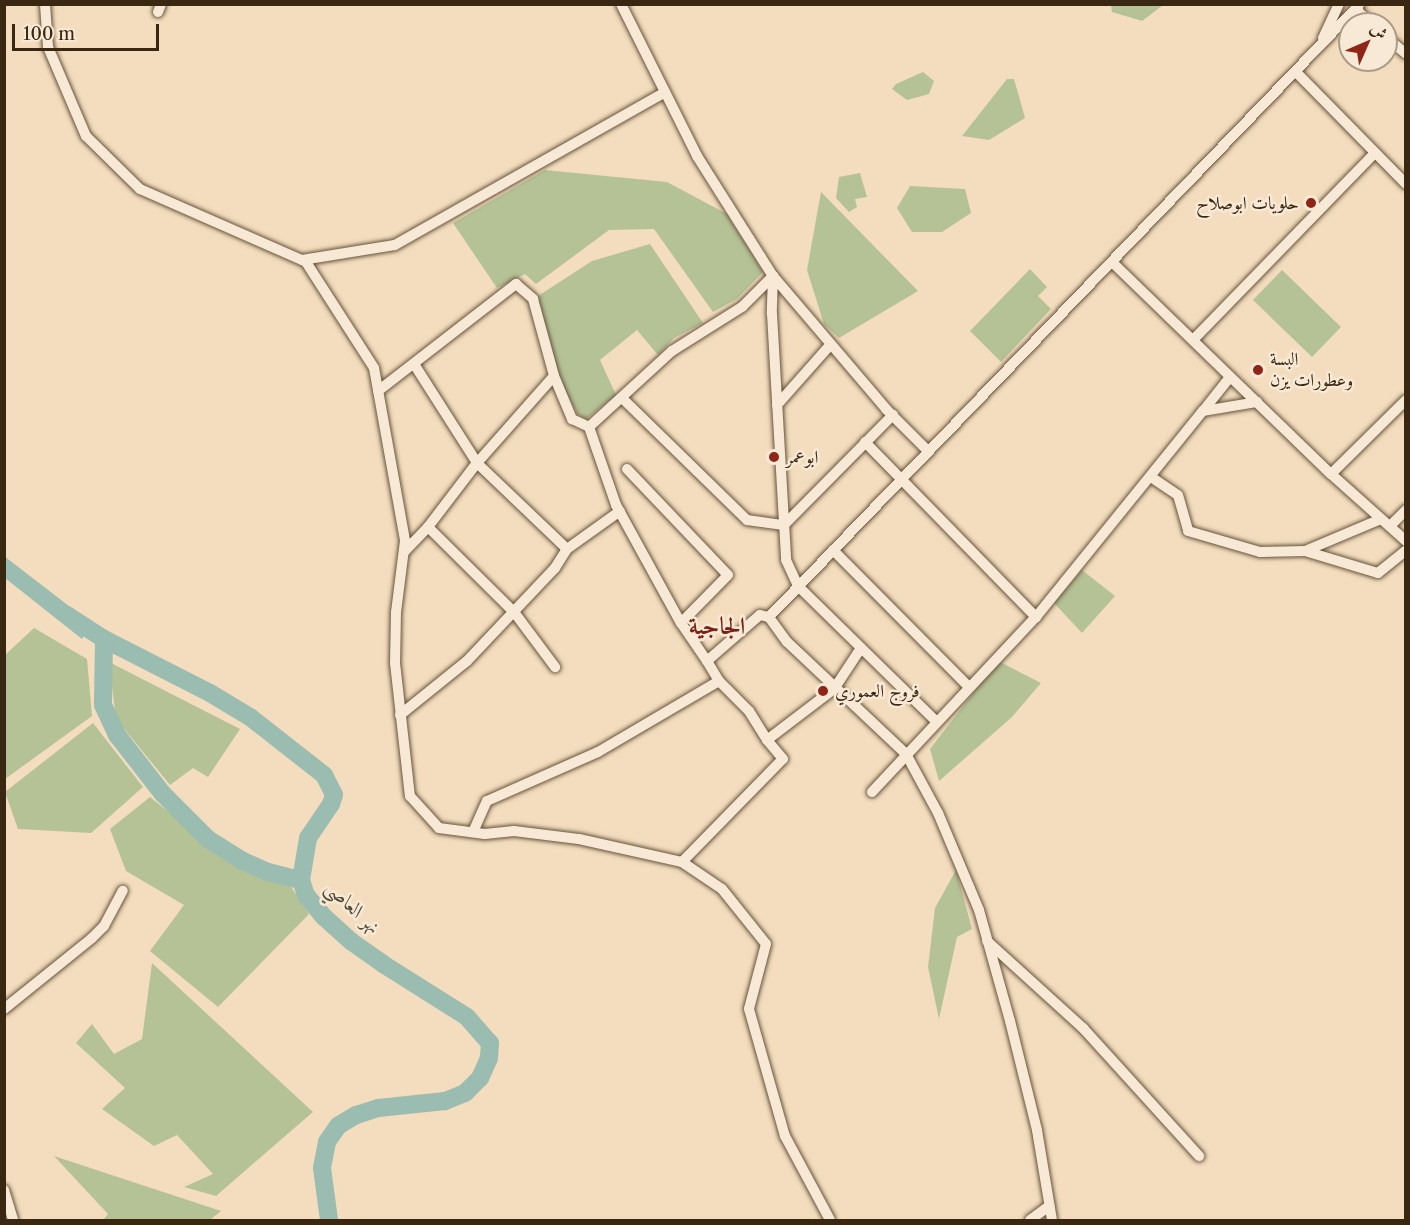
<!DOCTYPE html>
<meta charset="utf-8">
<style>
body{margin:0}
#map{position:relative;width:1410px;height:1225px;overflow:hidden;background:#f3ddbe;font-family:"Libre Caslon Text",Amiri,serif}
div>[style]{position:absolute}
.green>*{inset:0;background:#b5c296}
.water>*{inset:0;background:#9bbcb0}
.river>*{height:18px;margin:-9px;padding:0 9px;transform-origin:9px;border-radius:9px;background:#9bbcb0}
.roads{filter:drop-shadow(0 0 2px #68543c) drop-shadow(0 0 2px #68543c)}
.minor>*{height:10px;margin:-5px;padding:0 5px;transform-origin:5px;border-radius:5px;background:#f7e9d5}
.dots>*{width:16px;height:16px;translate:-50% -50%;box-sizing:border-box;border:3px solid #f7e9d5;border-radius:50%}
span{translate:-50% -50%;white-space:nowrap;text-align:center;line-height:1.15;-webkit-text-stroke:5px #f7e9d5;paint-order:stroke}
.poi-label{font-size:18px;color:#3a2711}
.right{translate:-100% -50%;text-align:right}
.left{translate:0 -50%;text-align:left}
.water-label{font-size:20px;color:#524c39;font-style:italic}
.district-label{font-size:24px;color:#7a1f14;font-weight:700}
.frame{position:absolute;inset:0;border:6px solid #3a2711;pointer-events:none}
.north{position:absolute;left:1338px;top:12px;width:60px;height:60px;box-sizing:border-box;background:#f7e9d5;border:2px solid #ab9b87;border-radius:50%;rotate:45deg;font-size:16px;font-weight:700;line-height:24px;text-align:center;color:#3a2711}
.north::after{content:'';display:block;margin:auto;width:21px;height:27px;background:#8f2418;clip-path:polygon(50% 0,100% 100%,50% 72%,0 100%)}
.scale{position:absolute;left:12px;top:24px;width:147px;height:27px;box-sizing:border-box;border:3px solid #3a2711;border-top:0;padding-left:8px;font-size:18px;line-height:21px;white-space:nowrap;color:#3a2711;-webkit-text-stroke:4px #f7e9d5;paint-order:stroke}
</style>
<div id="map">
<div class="green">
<div style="clip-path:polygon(1111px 5px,1111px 4px,1163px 5px,1142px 21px,1112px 12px)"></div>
<div style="clip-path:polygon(923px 72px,934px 81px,929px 94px,907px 100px,892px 89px,896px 84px)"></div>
<div style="clip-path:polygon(1007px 79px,1014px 79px,1025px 118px,989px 140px,962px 136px)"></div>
<div style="clip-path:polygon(545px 170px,667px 182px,727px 214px,763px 272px,737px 299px,713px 312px,654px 229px,609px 230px,536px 284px,525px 274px,497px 288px,453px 223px)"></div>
<div style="clip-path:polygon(860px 173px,867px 197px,855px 199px,857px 207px,849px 212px,836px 198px,839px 177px)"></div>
<div style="clip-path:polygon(910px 186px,965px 189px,971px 213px,942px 232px,912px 232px,897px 208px)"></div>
<div style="clip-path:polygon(821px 192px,918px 291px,839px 338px,824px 324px,807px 270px)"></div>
<div style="clip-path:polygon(650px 244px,703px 323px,674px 338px,658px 355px,637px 330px,600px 360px,616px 395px,586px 419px,577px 413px,560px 381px,535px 298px,592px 261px)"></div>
<div style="clip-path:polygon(1030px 269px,1047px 287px,1038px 296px,1051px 309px,1001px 362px,970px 331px)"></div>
<div style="clip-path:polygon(1282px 270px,1341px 327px,1312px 357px,1253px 300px)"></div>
<div style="clip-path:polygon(1082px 570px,1115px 596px,1082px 633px,1054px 603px)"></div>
<div style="clip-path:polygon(34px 628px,87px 659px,92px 716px,5px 779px,5px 655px)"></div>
<div style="clip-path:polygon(998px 661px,1041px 683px,1012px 717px,939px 781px,930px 749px)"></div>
<div style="clip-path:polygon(109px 662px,240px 729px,208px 777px,193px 768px,170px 785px,116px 719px)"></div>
<div style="clip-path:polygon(93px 723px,143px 787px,91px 833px,18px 829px,5px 792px)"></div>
<div style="clip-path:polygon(150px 797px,243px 871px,286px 879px,309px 914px,218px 1007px,150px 951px,184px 905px,126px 871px,110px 829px)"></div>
<div style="clip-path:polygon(956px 870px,972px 929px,957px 937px,939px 1019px,928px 967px,935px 908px)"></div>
<div style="clip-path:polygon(152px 963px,313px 1112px,216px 1196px,184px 1187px,213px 1174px,177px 1135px,154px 1146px,102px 1109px,125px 1088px,76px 1043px,92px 1024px,114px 1054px,142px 1039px)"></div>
<div style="clip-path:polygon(54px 1156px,221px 1211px,210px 1220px,103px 1220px,108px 1214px)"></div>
</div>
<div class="water">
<div style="clip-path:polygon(4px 556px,91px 623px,82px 639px,5px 578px)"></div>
</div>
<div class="river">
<div style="left:67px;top:615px;width:44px;rotate:33deg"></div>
<div style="left:104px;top:639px;width:119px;rotate:27deg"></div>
<div style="left:210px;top:693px;width:47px;rotate:31deg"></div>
<div style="left:250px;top:717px;width:94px;rotate:38.1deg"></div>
<div style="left:324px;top:775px;width:22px;rotate:63deg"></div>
<div style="left:334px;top:795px;width:9px;rotate:108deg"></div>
<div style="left:331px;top:804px;width:41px;rotate:124.1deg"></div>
<div style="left:308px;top:838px;width:43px;rotate:99.5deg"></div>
<div style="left:301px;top:880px;width:16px;rotate:72deg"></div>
<div style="left:306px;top:895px;width:27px;rotate:51deg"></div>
<div style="left:323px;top:916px;width:39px;rotate:42deg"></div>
<div style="left:352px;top:942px;width:38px;rotate:35deg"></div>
<div style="left:383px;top:964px;width:99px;rotate:32.2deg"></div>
<div style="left:467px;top:1017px;width:35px;rotate:49deg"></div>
<div style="left:490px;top:1043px;width:15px;rotate:94deg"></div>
<div style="left:489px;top:1058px;width:22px;rotate:114deg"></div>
<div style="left:480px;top:1078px;width:21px;rotate:135deg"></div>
<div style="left:465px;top:1093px;width:22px;rotate:158deg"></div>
<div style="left:445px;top:1101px;width:67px;rotate:174deg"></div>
<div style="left:378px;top:1108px;width:23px;rotate:162deg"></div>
<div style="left:356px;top:1115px;width:21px;rotate:149deg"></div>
<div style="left:338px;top:1126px;width:19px;rotate:125deg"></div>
<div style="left:327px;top:1142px;width:26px;rotate:101deg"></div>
<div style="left:322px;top:1168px;width:52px;rotate:82.3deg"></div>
<div style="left:104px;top:639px;width:66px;rotate:90.9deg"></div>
<div style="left:103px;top:705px;width:33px;rotate:65deg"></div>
<div style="left:117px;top:735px;width:75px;rotate:52.1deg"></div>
<div style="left:163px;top:794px;width:64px;rotate:45deg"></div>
<div style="left:208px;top:839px;width:41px;rotate:32.2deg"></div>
<div style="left:243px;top:861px;width:27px;rotate:24deg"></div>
<div style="left:268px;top:872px;width:34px;rotate:14deg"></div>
</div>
<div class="roads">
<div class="minor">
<div style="left:45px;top:4px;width:43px;rotate:86deg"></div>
<div style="left:48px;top:47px;width:97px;rotate:66.9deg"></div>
<div style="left:86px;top:136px;width:76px;rotate:44.5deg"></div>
<div style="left:140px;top:189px;width:181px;rotate:23.7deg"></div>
<div style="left:306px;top:262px;width:126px;rotate:57.3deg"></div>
<div style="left:374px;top:368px;width:176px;rotate:79.8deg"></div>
<div style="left:405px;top:541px;width:72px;rotate:97.2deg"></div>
<div style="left:396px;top:612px;width:51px;rotate:91.1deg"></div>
<div style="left:395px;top:663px;width:134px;rotate:83.6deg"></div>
<div style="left:410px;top:796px;width:43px;rotate:47.8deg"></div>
<div style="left:439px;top:828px;width:46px;rotate:7.4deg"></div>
<div style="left:485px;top:834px;width:29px;rotate:-6deg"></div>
<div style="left:514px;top:831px;width:65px;rotate:7deg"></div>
<div style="left:579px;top:839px;width:106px;rotate:12.6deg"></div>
<div style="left:682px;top:862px;width:144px;rotate:-45.6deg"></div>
<div style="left:783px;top:759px;width:25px;rotate:-130deg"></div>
<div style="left:767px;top:740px;width:84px;rotate:-37.3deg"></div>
<div style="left:834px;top:689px;width:49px;rotate:-56.6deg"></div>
<div style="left:621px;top:4px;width:170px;rotate:63.4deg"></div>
<div style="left:697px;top:156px;width:142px;rotate:57.7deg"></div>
<div style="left:773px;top:276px;width:175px;rotate:49.6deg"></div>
<div style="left:886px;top:409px;width:59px;rotate:45deg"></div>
<div style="left:1355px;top:9px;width:23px;rotate:41deg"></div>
<div style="left:158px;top:12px;width:9px;rotate:-69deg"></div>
<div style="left:1386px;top:37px;width:26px;rotate:40deg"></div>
<div style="left:1323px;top:38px;width:38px;rotate:-65deg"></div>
<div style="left:1296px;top:72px;width:157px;rotate:45.5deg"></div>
<div style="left:302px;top:260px;width:94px;rotate:-9.2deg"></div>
<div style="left:395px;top:245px;width:310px;rotate:-29.5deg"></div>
<div style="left:1113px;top:263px;width:303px;rotate:44.1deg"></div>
<div style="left:1331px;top:474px;width:105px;rotate:-44.6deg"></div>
<div style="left:773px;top:276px;width:38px;rotate:92deg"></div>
<div style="left:772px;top:314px;width:246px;rotate:86.7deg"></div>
<div style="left:786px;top:560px;width:29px;rotate:65deg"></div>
<div style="left:798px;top:586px;width:194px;rotate:44.4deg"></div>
<div style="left:1193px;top:340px;width:261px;rotate:-45.8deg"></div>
<div style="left:414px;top:364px;width:117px;rotate:57.5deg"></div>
<div style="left:477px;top:463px;width:124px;rotate:43.7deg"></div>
<div style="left:567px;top:549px;width:65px;rotate:-35.6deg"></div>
<div style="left:378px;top:391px;width:175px;rotate:-37.8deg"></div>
<div style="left:516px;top:284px;width:23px;rotate:41deg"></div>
<div style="left:533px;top:299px;width:80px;rotate:74.7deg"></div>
<div style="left:554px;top:376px;width:47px;rotate:67.3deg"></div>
<div style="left:572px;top:419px;width:19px;rotate:25deg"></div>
<div style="left:589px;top:427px;width:113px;rotate:-42.5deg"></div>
<div style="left:672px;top:351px;width:83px;rotate:-32.2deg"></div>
<div style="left:742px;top:307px;width:44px;rotate:-45deg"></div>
<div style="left:622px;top:398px;width:175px;rotate:44.3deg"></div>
<div style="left:747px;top:520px;width:37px;rotate:8deg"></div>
<div style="left:784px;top:525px;width:155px;rotate:-45.3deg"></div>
<div style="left:777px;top:405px;width:81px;rotate:-48.5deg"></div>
<div style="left:1203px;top:411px;width:43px;rotate:-51.5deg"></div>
<div style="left:589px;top:427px;width:83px;rotate:70.9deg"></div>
<div style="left:616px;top:505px;width:135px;rotate:61.2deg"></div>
<div style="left:681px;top:623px;width:46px;rotate:55.6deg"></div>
<div style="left:707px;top:661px;width:70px;rotate:-41deg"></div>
<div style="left:760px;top:615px;width:9px;rotate:13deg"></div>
<div style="left:865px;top:442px;width:245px;rotate:45.7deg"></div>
<div style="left:627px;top:469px;width:146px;rotate:46.4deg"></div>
<div style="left:728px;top:575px;width:67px;rotate:134.4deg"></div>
<div style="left:1331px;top:474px;width:101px;rotate:41.8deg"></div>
<div style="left:1151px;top:477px;width:32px;rotate:34deg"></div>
<div style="left:1178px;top:495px;width:37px;rotate:74deg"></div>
<div style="left:1188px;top:531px;width:75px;rotate:16.3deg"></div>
<div style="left:1260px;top:552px;width:45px;rotate:-1.3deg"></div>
<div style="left:1305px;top:551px;width:82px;rotate:-22.8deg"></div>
<div style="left:1390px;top:526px;width:23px;rotate:-45deg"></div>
<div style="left:428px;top:527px;width:121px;rotate:44.7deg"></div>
<div style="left:514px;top:612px;width:69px;rotate:53.3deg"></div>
<div style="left:833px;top:550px;width:193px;rotate:45.2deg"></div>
<div style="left:1305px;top:551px;width:76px;rotate:16.8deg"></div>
<div style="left:1378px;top:573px;width:36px;rotate:-39deg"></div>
<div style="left:404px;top:552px;width:35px;rotate:-46deg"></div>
<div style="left:428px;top:527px;width:81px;rotate:-52.6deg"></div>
<div style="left:477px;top:463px;width:116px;rotate:-48.5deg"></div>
<div style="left:707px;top:661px;width:23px;rotate:59deg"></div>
<div style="left:719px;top:681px;width:42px;rotate:45deg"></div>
<div style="left:749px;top:711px;width:34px;rotate:58deg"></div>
<div style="left:400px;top:715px;width:86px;rotate:-38.9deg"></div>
<div style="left:467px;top:661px;width:128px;rotate:-46.6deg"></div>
<div style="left:555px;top:568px;width:22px;rotate:-58deg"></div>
<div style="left:872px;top:792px;width:240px;rotate:-46.9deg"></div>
<div style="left:1036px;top:617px;width:265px;rotate:-51deg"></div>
<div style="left:1203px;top:411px;width:55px;rotate:-9.5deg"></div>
<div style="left:473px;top:832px;width:34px;rotate:-66deg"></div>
<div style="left:487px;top:801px;width:121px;rotate:-23.8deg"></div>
<div style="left:598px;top:752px;width:140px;rotate:-30.4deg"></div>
<div style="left:682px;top:862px;width:48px;rotate:34deg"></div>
<div style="left:722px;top:889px;width:70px;rotate:51.3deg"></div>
<div style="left:766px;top:944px;width:67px;rotate:104.7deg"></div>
<div style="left:749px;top:1009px;width:132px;rotate:74.2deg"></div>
<div style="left:785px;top:1136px;width:95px;rotate:61.8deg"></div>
<div style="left:987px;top:941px;width:130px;rotate:42.2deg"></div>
<div style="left:1083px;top:1028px;width:173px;rotate:47.8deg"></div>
<div style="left:4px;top:1009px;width:113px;rotate:-38.9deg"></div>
<div style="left:92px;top:938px;width:17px;rotate:-45deg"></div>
<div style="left:104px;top:926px;width:40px;rotate:-62deg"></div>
<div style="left:4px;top:1190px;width:31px;rotate:73deg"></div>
<div style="left:1030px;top:1220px;width:24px;rotate:-36deg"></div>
<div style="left:1052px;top:1220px;width:91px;rotate:-99.5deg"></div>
<div style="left:1037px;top:1130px;width:112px;rotate:-103.9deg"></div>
<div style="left:1010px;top:1021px;width:115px;rotate:-105.6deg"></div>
<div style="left:979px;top:910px;width:105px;rotate:-112.9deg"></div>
<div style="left:938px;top:813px;width:67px;rotate:-118.5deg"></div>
<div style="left:906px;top:754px;width:163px;rotate:-136.7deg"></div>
<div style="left:787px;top:642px;width:31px;rotate:-126deg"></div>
<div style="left:769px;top:617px;width:851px;rotate:-46.05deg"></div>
</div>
</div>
<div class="dots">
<div style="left:1311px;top:203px;background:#8f2418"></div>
<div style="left:1258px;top:370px;background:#8f2418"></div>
<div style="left:774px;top:457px;background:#8f2418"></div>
<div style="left:823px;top:691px;background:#8f2418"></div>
</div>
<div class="poi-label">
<span class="right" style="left:1299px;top:203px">حلويات ابوصلاح</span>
<span class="left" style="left:1270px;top:370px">البسة<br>وعطورات يزن</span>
<span class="left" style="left:786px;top:457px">ابوعمر</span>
<span class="left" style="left:835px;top:691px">فروج العموري</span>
</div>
<div class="water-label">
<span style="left:353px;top:907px;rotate:43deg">نهر العاصي</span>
</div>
<div class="district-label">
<span style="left:717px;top:626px">الجاجية</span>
</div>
<div class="frame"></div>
<div class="north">ش</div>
<div class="scale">100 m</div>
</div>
